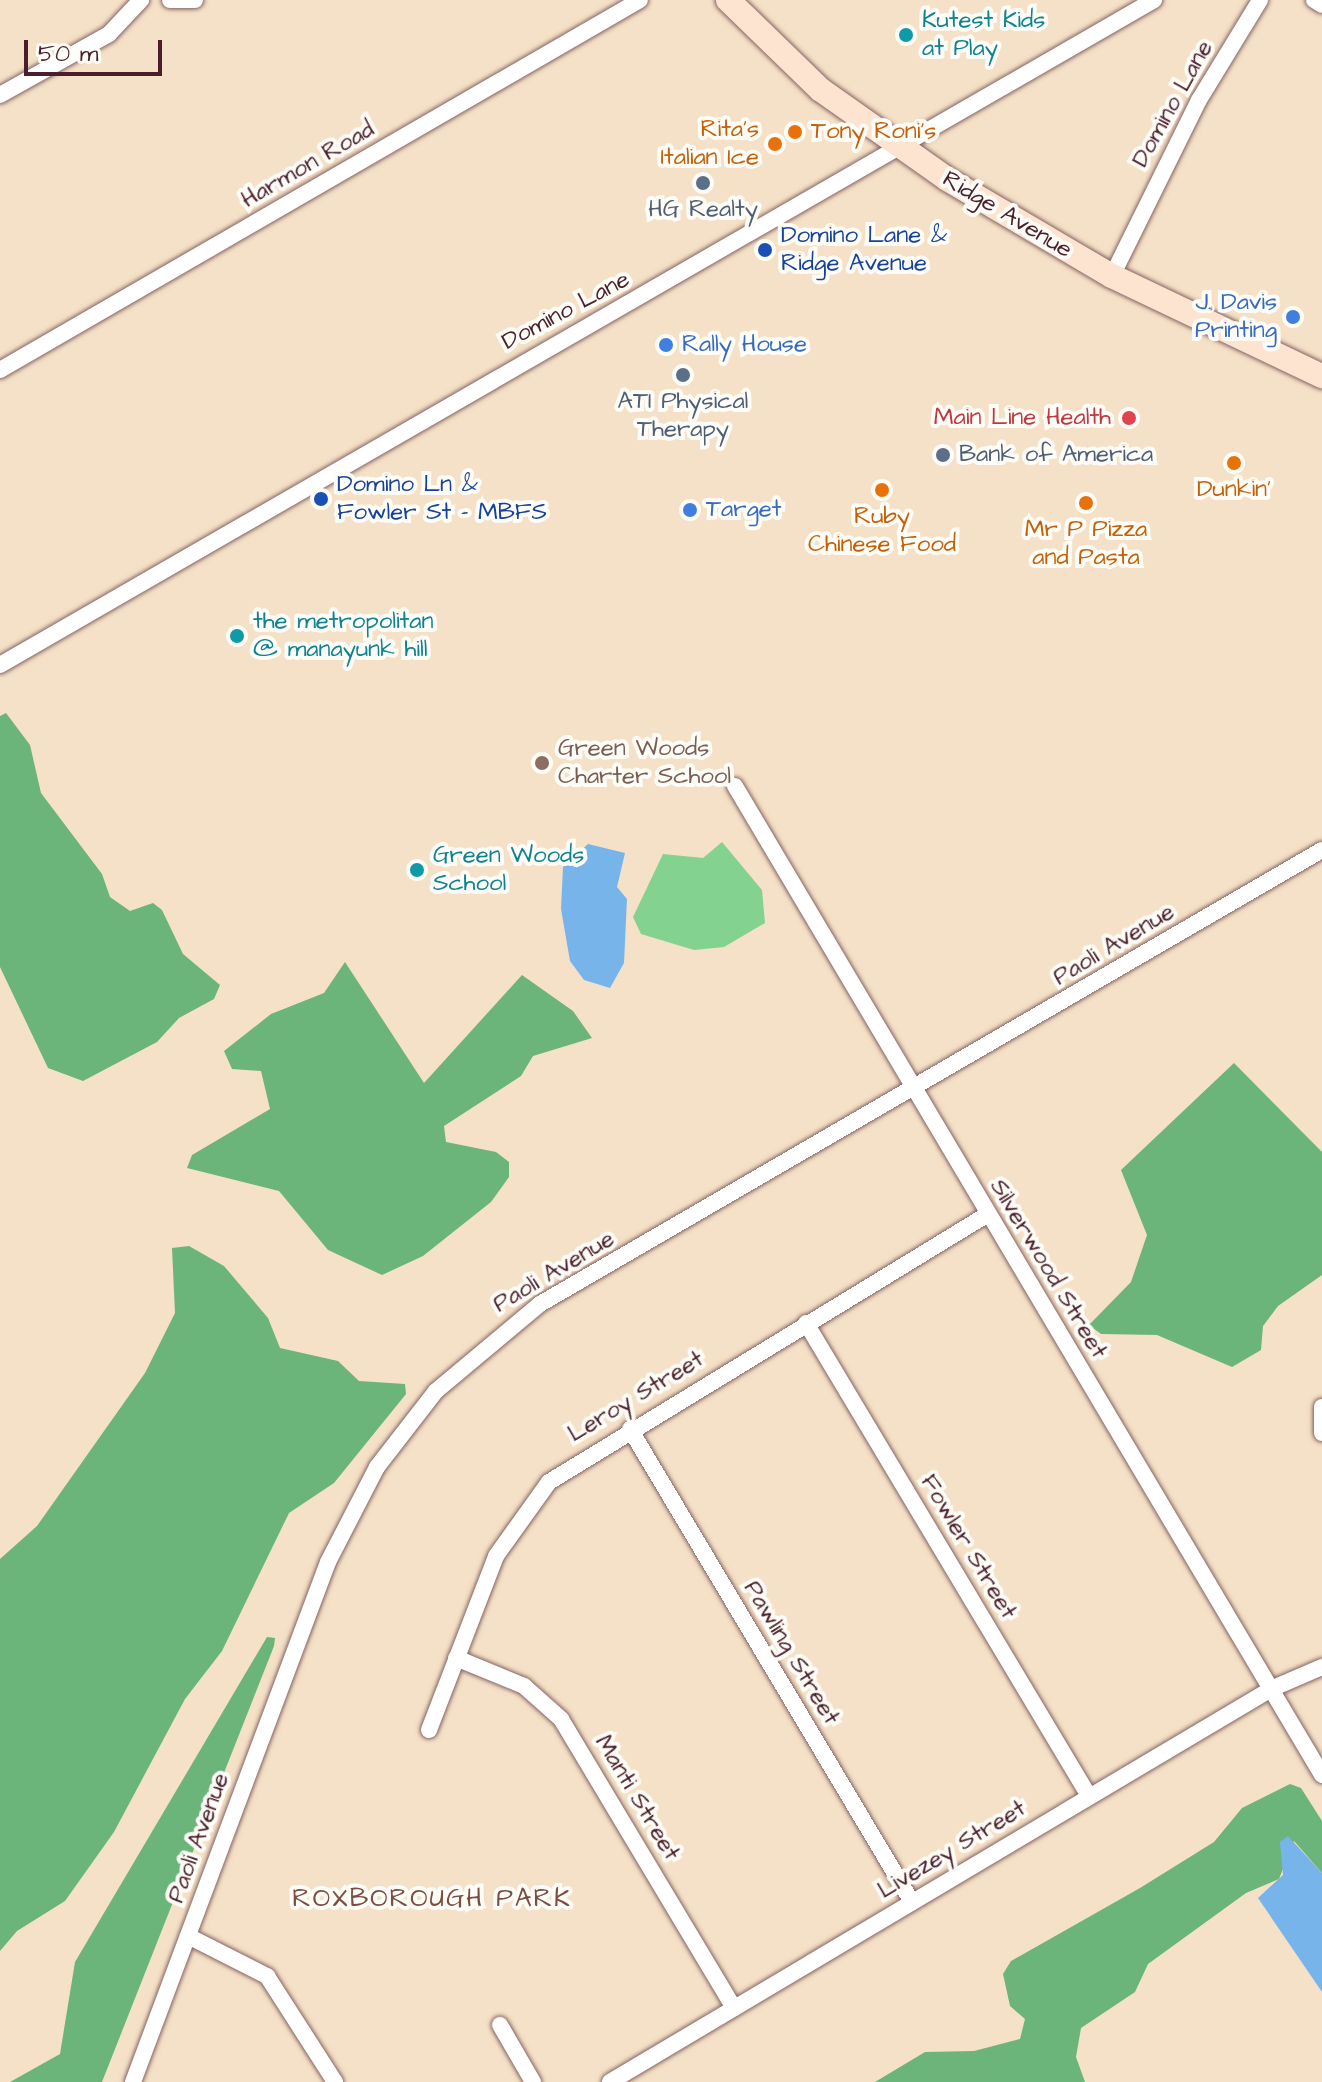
<!DOCTYPE html>
<style>
body{margin:0}
#map{position:relative;width:1322px;height:2082px;overflow:hidden;background:#f5e1c7;font-family:"Architects Daughter",sans-serif}
div>[style]{position:absolute}
.green>*{inset:0;background:#84d290}
.forest>*{inset:0;background:#6bb47a}
.water>*{inset:0;background:#77b4ea}
.roads{filter:drop-shadow(0 0 2px #866362) drop-shadow(0 0 2px #866362)}
.minor>*{height:16px;margin:-8px;padding:0 8px;transform-origin:8px;border-radius:8px;background:#fff}
.secondary>*{height:24px;margin:-12px;padding:0 12px;transform-origin:12px;border-radius:12px;background:#fde4d1}
.dots>*{width:22px;height:22px;translate:-50% -50%;box-sizing:border-box;border:4px solid #fdfcf7;border-radius:50%}
span{translate:-50% -50%;white-space:nowrap;text-align:center;line-height:1.15;-webkit-text-stroke:8px #fdfcf7;paint-order:stroke}
.culture-label{font-size:24px;color:#0d838f}
.left{translate:0 -50%;text-align:left}
.street-label{font-size:24px;color:#4a1f2b}
.food-label{font-size:24px;color:#c56008}
.right{translate:-100% -50%;text-align:right}
.service-label{font-size:24px;color:#4e5e75}
.transit-label{font-size:24px;color:#164399}
.shop-label{font-size:24px;color:#366cbe}
.health-label{font-size:24px;color:#be3a42}
.education-label{font-size:24px;color:#785e54}
.neighbourhood-label{font-size:26px;color:#7c4e42;letter-spacing:2px}
.scale{position:absolute;left:24px;top:40px;width:138px;height:36px;box-sizing:border-box;border:4px solid #4a1f2b;border-top:0;padding-left:10px;font-size:24px;line-height:28px;white-space:nowrap;color:#4a1f2b;-webkit-text-stroke:6px #fdfcf7;paint-order:stroke}
</style>
<div id="map">
<div class="green">
<div style="clip-path:polygon(722px 842px,762px 890px,765px 923px,724px 947px,694px 950px,641px 934px,633px 917px,663px 854px,703px 858px)"></div>
</div>
<div class="forest">
<div style="clip-path:polygon(6px 713px,30px 745px,41px 793px,102px 874px,110px 897px,130px 911px,153px 903px,162px 910px,183px 954px,220px 985px,214px 999px,179px 1018px,157px 1042px,83px 1081px,48px 1068px,0 967px,0 716px)"></div>
<div style="clip-path:polygon(345px 962px,424px 1083px,522px 975px,573px 1011px,592px 1038px,533px 1056px,521px 1076px,444px 1126px,446px 1142px,496px 1152px,509px 1162px,509px 1177px,491px 1202px,423px 1256px,382px 1275px,328px 1250px,279px 1191px,187px 1168px,192px 1155px,270px 1109px,261px 1071px,232px 1069px,224px 1051px,271px 1014px,324px 993px)"></div>
<div style="clip-path:polygon(1234px 1063px,1322px 1152px,1322px 1275px,1278px 1306px,1263px 1326px,1261px 1350px,1232px 1367px,1157px 1335px,1101px 1334px,1089px 1325px,1131px 1282px,1147px 1235px,1121px 1170px)"></div>
<div style="clip-path:polygon(189px 1246px,224px 1266px,268px 1318px,280px 1348px,338px 1361px,359px 1381px,405px 1384px,406px 1394px,334px 1483px,289px 1513px,222px 1651px,185px 1699px,114px 1832px,65px 1901px,17px 1931px,0 1951px,0 1559px,37px 1526px,145px 1373px,175px 1313px,172px 1248px)"></div>
<div style="clip-path:polygon(267px 1637px,275px 1638px,274px 1646px,102px 2082px,10px 2082px,60px 2054px,75px 1962px)"></div>
<div style="clip-path:polygon(1290px 1784px,1301px 1788px,1322px 1821px,1322px 1873px,1294px 1841px,1279px 1879px,1246px 1893px,1148px 1964px,1135px 1992px,1081px 2028px,1076px 2057px,1085px 2082px,875px 2082px,925px 2052px,974px 2051px,1020px 2039px,1025px 2019px,1010px 2006px,1003px 1974px,1011px 1961px,1140px 1888px,1214px 1842px,1242px 1808px)"></div>
</div>
<div class="water">
<div style="clip-path:polygon(588px 844px,625px 853px,617px 887px,627px 899px,624px 963px,610px 988px,584px 980px,570px 961px,561px 909px,563px 867px)"></div>
<div style="clip-path:polygon(1288px 1836px,1322px 1873px,1322px 1992px,1258px 1898px,1283px 1875px,1280px 1842px)"></div>
</div>
<div class="roads">
<div class="minor">
<div style="left:170px;top:0;width:25px"></div>
<div style="left:1314px;top:0;width:9px;rotate:32deg"></div>
<div style="left:0;top:95px;width:125px;rotate:-29.2deg"></div>
<div style="left:109px;top:34px;width:47px;rotate:-46.7deg"></div>
<div style="left:1112px;top:276px;width:196px;rotate:-63.7deg"></div>
<div style="left:1199px;top:100px;width:117px;rotate:-58.6deg"></div>
<div style="left:0;top:370px;width:739px;rotate:-30.03deg"></div>
<div style="left:0;top:665px;width:1332px;rotate:-29.95deg"></div>
<div style="left:735px;top:786px;width:1150px;rotate:59.31deg"></div>
<div style="left:806px;top:1323px;width:551px;rotate:59.11deg"></div>
<div style="left:1322px;top:1407px;width:26px;rotate:90deg"></div>
<div style="left:630px;top:1429px;width:551px;rotate:59.2deg"></div>
<div style="left:456px;top:1658px;width:74px;rotate:22.4deg"></div>
<div style="left:524px;top:1686px;width:50px;rotate:41.7deg"></div>
<div style="left:561px;top:1719px;width:337px;rotate:59.1deg"></div>
<div style="left:429px;top:1730px;width:186px;rotate:-68.9deg"></div>
<div style="left:496px;top:1556px;width:91px;rotate:-54.4deg"></div>
<div style="left:549px;top:1482px;width:514px;rotate:-31.4deg"></div>
<div style="left:188px;top:1936px;width:89px;rotate:26.9deg"></div>
<div style="left:267px;top:1976px;width:126px;rotate:57.3deg"></div>
<div style="left:500px;top:2025px;width:66px;rotate:59.9deg"></div>
<div style="left:133px;top:2082px;width:555px;rotate:-69.44deg"></div>
<div style="left:328px;top:1562px;width:107px;rotate:-62.7deg"></div>
<div style="left:377px;top:1467px;width:96px;rotate:-52.2deg"></div>
<div style="left:436px;top:1391px;width:136px;rotate:-39.9deg"></div>
<div style="left:540px;top:1304px;width:904px;rotate:-30.14deg"></div>
<div style="left:610px;top:2082px;width:769px;rotate:-30.73deg"></div>
<div style="left:1271px;top:1689px;width:56px;rotate:-23.3deg"></div>
</div>
<div class="secondary">
<div style="left:728px;top:0;width:129px;rotate:44.1deg"></div>
<div style="left:821px;top:90px;width:154px;rotate:35.2deg"></div>
<div style="left:947px;top:179px;width:191px;rotate:30.5deg"></div>
<div style="left:1112px;top:276px;width:233px;rotate:25.5deg"></div>
</div>
</div>
<div class="dots">
<div style="left:906px;top:35px;background:#0f9aa8"></div>
<div style="left:795px;top:132px;background:#e8710a"></div>
<div style="left:775px;top:144px;background:#e8710a"></div>
<div style="left:703px;top:183px;background:#5c6f8a"></div>
<div style="left:765px;top:250px;background:#1a4fb4"></div>
<div style="left:1293px;top:317px;background:#3f7fe0"></div>
<div style="left:666px;top:345px;background:#3f7fe0"></div>
<div style="left:683px;top:375px;background:#5c6f8a"></div>
<div style="left:1129px;top:418px;background:#e0444e"></div>
<div style="left:943px;top:455px;background:#5c6f8a"></div>
<div style="left:1234px;top:463px;background:#e8710a"></div>
<div style="left:882px;top:490px;background:#e8710a"></div>
<div style="left:321px;top:499px;background:#1a4fb4"></div>
<div style="left:1086px;top:503px;background:#e8710a"></div>
<div style="left:690px;top:510px;background:#3f7fe0"></div>
<div style="left:237px;top:636px;background:#0f9aa8"></div>
<div style="left:542px;top:763px;background:#8d6e63"></div>
<div style="left:417px;top:870px;background:#0f9aa8"></div>
</div>
<div class="culture-label">
<span class="left" style="left:922px;top:35px">Kutest Kids<br>at Play</span>
<span class="left" style="left:253px;top:636px">the metropolitan<br>@ manayunk hill</span>
<span class="left" style="left:433px;top:870px">Green Woods<br>School</span>
</div>
<div class="street-label">
<span style="left:1173px;top:104px;rotate:-61deg">Domino Lane</span>
<span style="left:308px;top:165px;rotate:-30deg">Harmon Road</span>
<span style="left:1007px;top:215px;rotate:31deg">Ridge Avenue</span>
<span style="left:566px;top:311px;rotate:-28deg">Domino Lane</span>
<span style="left:1114px;top:945px;rotate:-31deg">Paoli Avenue</span>
<span style="left:1048px;top:1269px;rotate:59deg">Silverwood Street</span>
<span style="left:554px;top:1272px;rotate:-31deg">Paoli Avenue</span>
<span style="left:636px;top:1397px;rotate:-31deg">Leroy Street</span>
<span style="left:968px;top:1547px;rotate:59deg">Fowler Street</span>
<span style="left:791px;top:1653px;rotate:59deg">Pawling Street</span>
<span style="left:637px;top:1798px;rotate:59deg">Manti Street</span>
<span style="left:199px;top:1838px;rotate:-70deg">Paoli Avenue</span>
<span style="left:952px;top:1850px;rotate:-31deg">Livezey Street</span>
</div>
<div class="food-label">
<span class="right" style="left:759px;top:144px">Rita's<br>Italian Ice</span>
<span class="left" style="left:811px;top:132px">Tony Roni's</span>
<span style="left:1234px;top:490px">Dunkin'</span>
<span style="left:882px;top:531px">Ruby<br>Chinese Food</span>
<span style="left:1086px;top:544px">Mr P Pizza<br>and Pasta</span>
</div>
<div class="service-label">
<span style="left:703px;top:210px">HG Realty</span>
<span style="left:683px;top:416px">ATI Physical<br>Therapy</span>
<span class="left" style="left:959px;top:455px">Bank of America</span>
</div>
<div class="transit-label">
<span class="left" style="left:781px;top:250px">Domino Lane &amp;<br>Ridge Avenue</span>
<span class="left" style="left:337px;top:499px">Domino Ln &amp;<br>Fowler St - MBFS</span>
</div>
<div class="shop-label">
<span class="right" style="left:1277px;top:317px">J. Davis<br>Printing</span>
<span class="left" style="left:682px;top:345px">Rally House</span>
<span class="left" style="left:706px;top:510px">Target</span>
</div>
<div class="health-label">
<span class="right" style="left:1111px;top:418px">Main Line Health</span>
</div>
<div class="education-label">
<span class="left" style="left:558px;top:763px">Green Woods<br>Charter School</span>
</div>
<div class="neighbourhood-label">
<span style="left:432px;top:1899px">ROXBOROUGH PARK</span>
</div>
<div class="scale">50 m</div>
</div>
